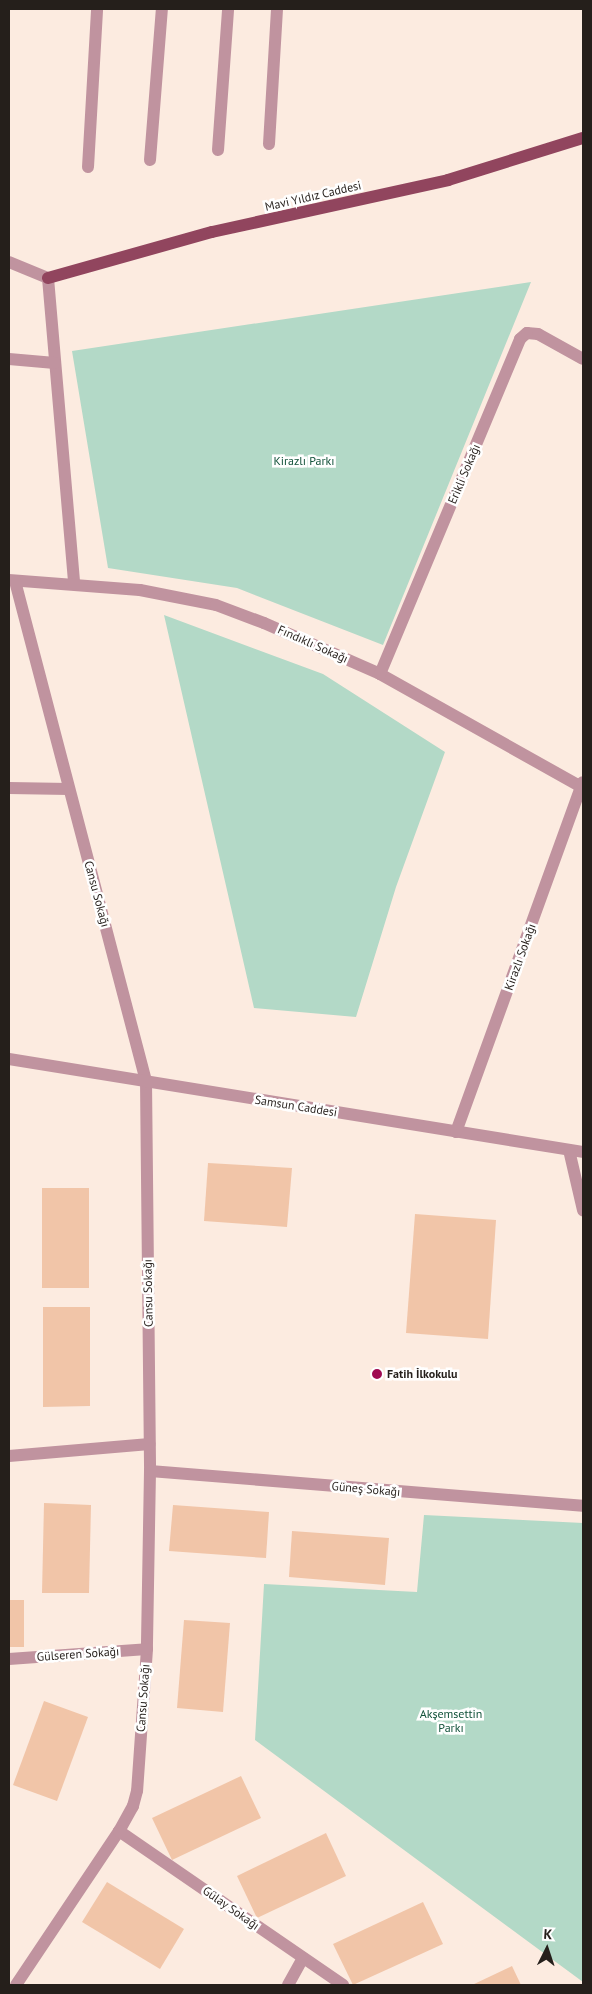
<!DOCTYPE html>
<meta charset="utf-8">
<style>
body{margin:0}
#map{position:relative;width:592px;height:1994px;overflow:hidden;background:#fcebe0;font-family:"PT Sans",sans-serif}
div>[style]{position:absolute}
.green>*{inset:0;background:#b3d9c7}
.building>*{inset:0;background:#f1c5a8}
.minor>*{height:12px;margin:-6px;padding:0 6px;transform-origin:6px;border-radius:6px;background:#c0939f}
.major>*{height:12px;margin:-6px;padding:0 6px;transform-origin:6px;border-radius:6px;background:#91455e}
.dots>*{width:14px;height:14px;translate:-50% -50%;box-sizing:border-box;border:2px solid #fff;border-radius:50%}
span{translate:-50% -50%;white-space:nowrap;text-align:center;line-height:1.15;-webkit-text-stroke:5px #fff;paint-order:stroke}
.street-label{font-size:12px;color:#251f1b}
.park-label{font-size:12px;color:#13533b}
.poi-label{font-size:12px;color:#251f1b;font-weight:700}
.left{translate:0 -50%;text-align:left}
.frame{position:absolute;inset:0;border:10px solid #251f1b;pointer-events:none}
.north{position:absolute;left:522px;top:1924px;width:50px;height:50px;-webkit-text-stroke:4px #fff;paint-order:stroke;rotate:4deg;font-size:14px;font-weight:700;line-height:20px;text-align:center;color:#251f1b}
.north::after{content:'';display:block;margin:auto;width:18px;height:22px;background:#251f1b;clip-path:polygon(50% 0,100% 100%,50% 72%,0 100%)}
</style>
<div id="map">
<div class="green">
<div style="clip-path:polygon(531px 282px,383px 645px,237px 588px,108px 568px,72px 351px)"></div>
<div style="clip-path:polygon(164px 615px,323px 674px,445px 752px,396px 887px,356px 1017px,254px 1008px)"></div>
<div style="clip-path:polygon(424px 1515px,583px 1523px,583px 1982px,255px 1740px,264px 1584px,417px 1592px)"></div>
</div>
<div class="building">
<div style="clip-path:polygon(208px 1163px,292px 1168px,287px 1227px,204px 1221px)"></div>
<div style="clip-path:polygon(42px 1188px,89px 1188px,89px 1288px,42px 1288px)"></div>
<div style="clip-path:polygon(415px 1214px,496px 1220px,488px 1339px,406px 1333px)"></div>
<div style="clip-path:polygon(43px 1307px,90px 1307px,90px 1406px,43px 1407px)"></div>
<div style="clip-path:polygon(44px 1503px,91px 1505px,89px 1593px,42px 1593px)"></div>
<div style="clip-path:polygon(173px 1505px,269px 1512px,266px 1558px,169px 1551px)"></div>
<div style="clip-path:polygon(292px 1531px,389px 1538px,385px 1585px,289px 1577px)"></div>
<div style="clip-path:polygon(9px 1600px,24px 1600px,24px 1647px,9px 1647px)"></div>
<div style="clip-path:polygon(184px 1620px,230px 1623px,223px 1712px,177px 1708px)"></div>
<div style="clip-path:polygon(44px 1701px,88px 1717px,57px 1801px,13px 1785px)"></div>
<div style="clip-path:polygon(241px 1776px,261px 1818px,172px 1860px,152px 1818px)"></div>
<div style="clip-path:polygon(326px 1833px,346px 1876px,257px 1918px,237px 1876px)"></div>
<div style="clip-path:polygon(107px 1882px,184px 1929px,160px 1969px,82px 1922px)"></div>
<div style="clip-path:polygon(423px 1902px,443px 1944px,353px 1985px,333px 1944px)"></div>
<div style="clip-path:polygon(512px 1966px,521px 1985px,472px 1985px)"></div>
</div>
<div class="minor">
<div style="left:269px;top:144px;width:135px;rotate:-86.6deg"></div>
<div style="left:218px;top:150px;width:141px;rotate:-85.9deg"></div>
<div style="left:150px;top:160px;width:151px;rotate:-85.5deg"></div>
<div style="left:88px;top:167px;width:158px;rotate:-86.7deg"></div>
<div style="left:9px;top:262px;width:42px;rotate:22.3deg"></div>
<div style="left:48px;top:278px;width:307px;rotate:85.1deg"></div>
<div style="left:9px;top:359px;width:46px;rotate:5deg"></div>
<div style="left:9px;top:580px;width:131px;rotate:4.4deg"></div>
<div style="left:140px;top:590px;width:77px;rotate:11.2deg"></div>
<div style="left:216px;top:605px;width:51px;rotate:20.6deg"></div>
<div style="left:264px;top:623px;width:127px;rotate:23.7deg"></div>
<div style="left:380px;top:674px;width:233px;rotate:29.3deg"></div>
<div style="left:15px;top:581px;width:517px;rotate:75.32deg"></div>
<div style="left:146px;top:1081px;width:390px;rotate:89.4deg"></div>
<div style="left:150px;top:1471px;width:178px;rotate:91deg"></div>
<div style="left:147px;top:1649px;width:142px;rotate:94deg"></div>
<div style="left:137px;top:1791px;width:16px;rotate:105deg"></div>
<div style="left:133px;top:1806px;width:29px;rotate:119deg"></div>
<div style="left:119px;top:1831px;width:185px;rotate:123.8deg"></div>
<div style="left:380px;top:674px;width:363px;rotate:-67.3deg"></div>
<div style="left:520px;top:339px;width:9px;rotate:-41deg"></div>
<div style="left:527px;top:333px;width:11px;rotate:5deg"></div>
<div style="left:538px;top:334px;width:51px;rotate:29.1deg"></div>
<div style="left:9px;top:788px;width:60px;rotate:1deg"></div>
<div style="left:9px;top:1059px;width:581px;rotate:9.2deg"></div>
<div style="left:456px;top:1132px;width:372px;rotate:-70.1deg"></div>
<div style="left:569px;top:1150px;width:62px;rotate:76.9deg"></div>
<div style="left:9px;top:1456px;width:141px;rotate:-4.9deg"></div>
<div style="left:150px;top:1471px;width:434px;rotate:4.6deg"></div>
<div style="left:9px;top:1659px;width:138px;rotate:-4.1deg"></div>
<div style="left:119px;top:1831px;width:272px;rotate:34.5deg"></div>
<div style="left:288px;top:1985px;width:31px;rotate:-61deg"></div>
</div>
<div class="major">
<div style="left:48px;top:278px;width:170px;rotate:-15.7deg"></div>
<div style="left:212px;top:232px;width:242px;rotate:-12.4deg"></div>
<div style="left:448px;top:180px;width:141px;rotate:-17.3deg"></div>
</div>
<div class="dots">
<div style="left:377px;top:1374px;background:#9f0a52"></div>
</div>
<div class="street-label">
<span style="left:313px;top:196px;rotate:-13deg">Mavi Yıldız Caddesi</span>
<span style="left:464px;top:474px;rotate:-67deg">Erikli Sokağı</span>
<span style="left:313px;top:644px;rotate:24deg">Fındıklı Sokağı</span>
<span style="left:97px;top:894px;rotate:75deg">Cansu Sokağı</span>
<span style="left:520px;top:957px;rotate:-70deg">Kirazlı Sokağı</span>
<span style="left:296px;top:1106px;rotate:9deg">Samsun Caddesi</span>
<span style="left:148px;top:1293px;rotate:-91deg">Cansu Sokağı</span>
<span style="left:366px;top:1489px;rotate:5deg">Güneş Sokağı</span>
<span style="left:78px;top:1654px;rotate:-4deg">Gülseren Sokağı</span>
<span style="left:143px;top:1698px;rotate:-86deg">Cansu Sokağı</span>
<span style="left:231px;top:1908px;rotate:35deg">Gülay Sokağı</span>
</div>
<div class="park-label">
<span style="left:304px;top:461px">Kirazlı Parkı</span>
<span style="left:451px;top:1721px">Akşemsettin<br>Parkı</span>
</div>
<div class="poi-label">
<span class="left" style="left:387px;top:1374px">Fatih İlkokulu</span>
</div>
<div class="frame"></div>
<div class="north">K</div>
</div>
